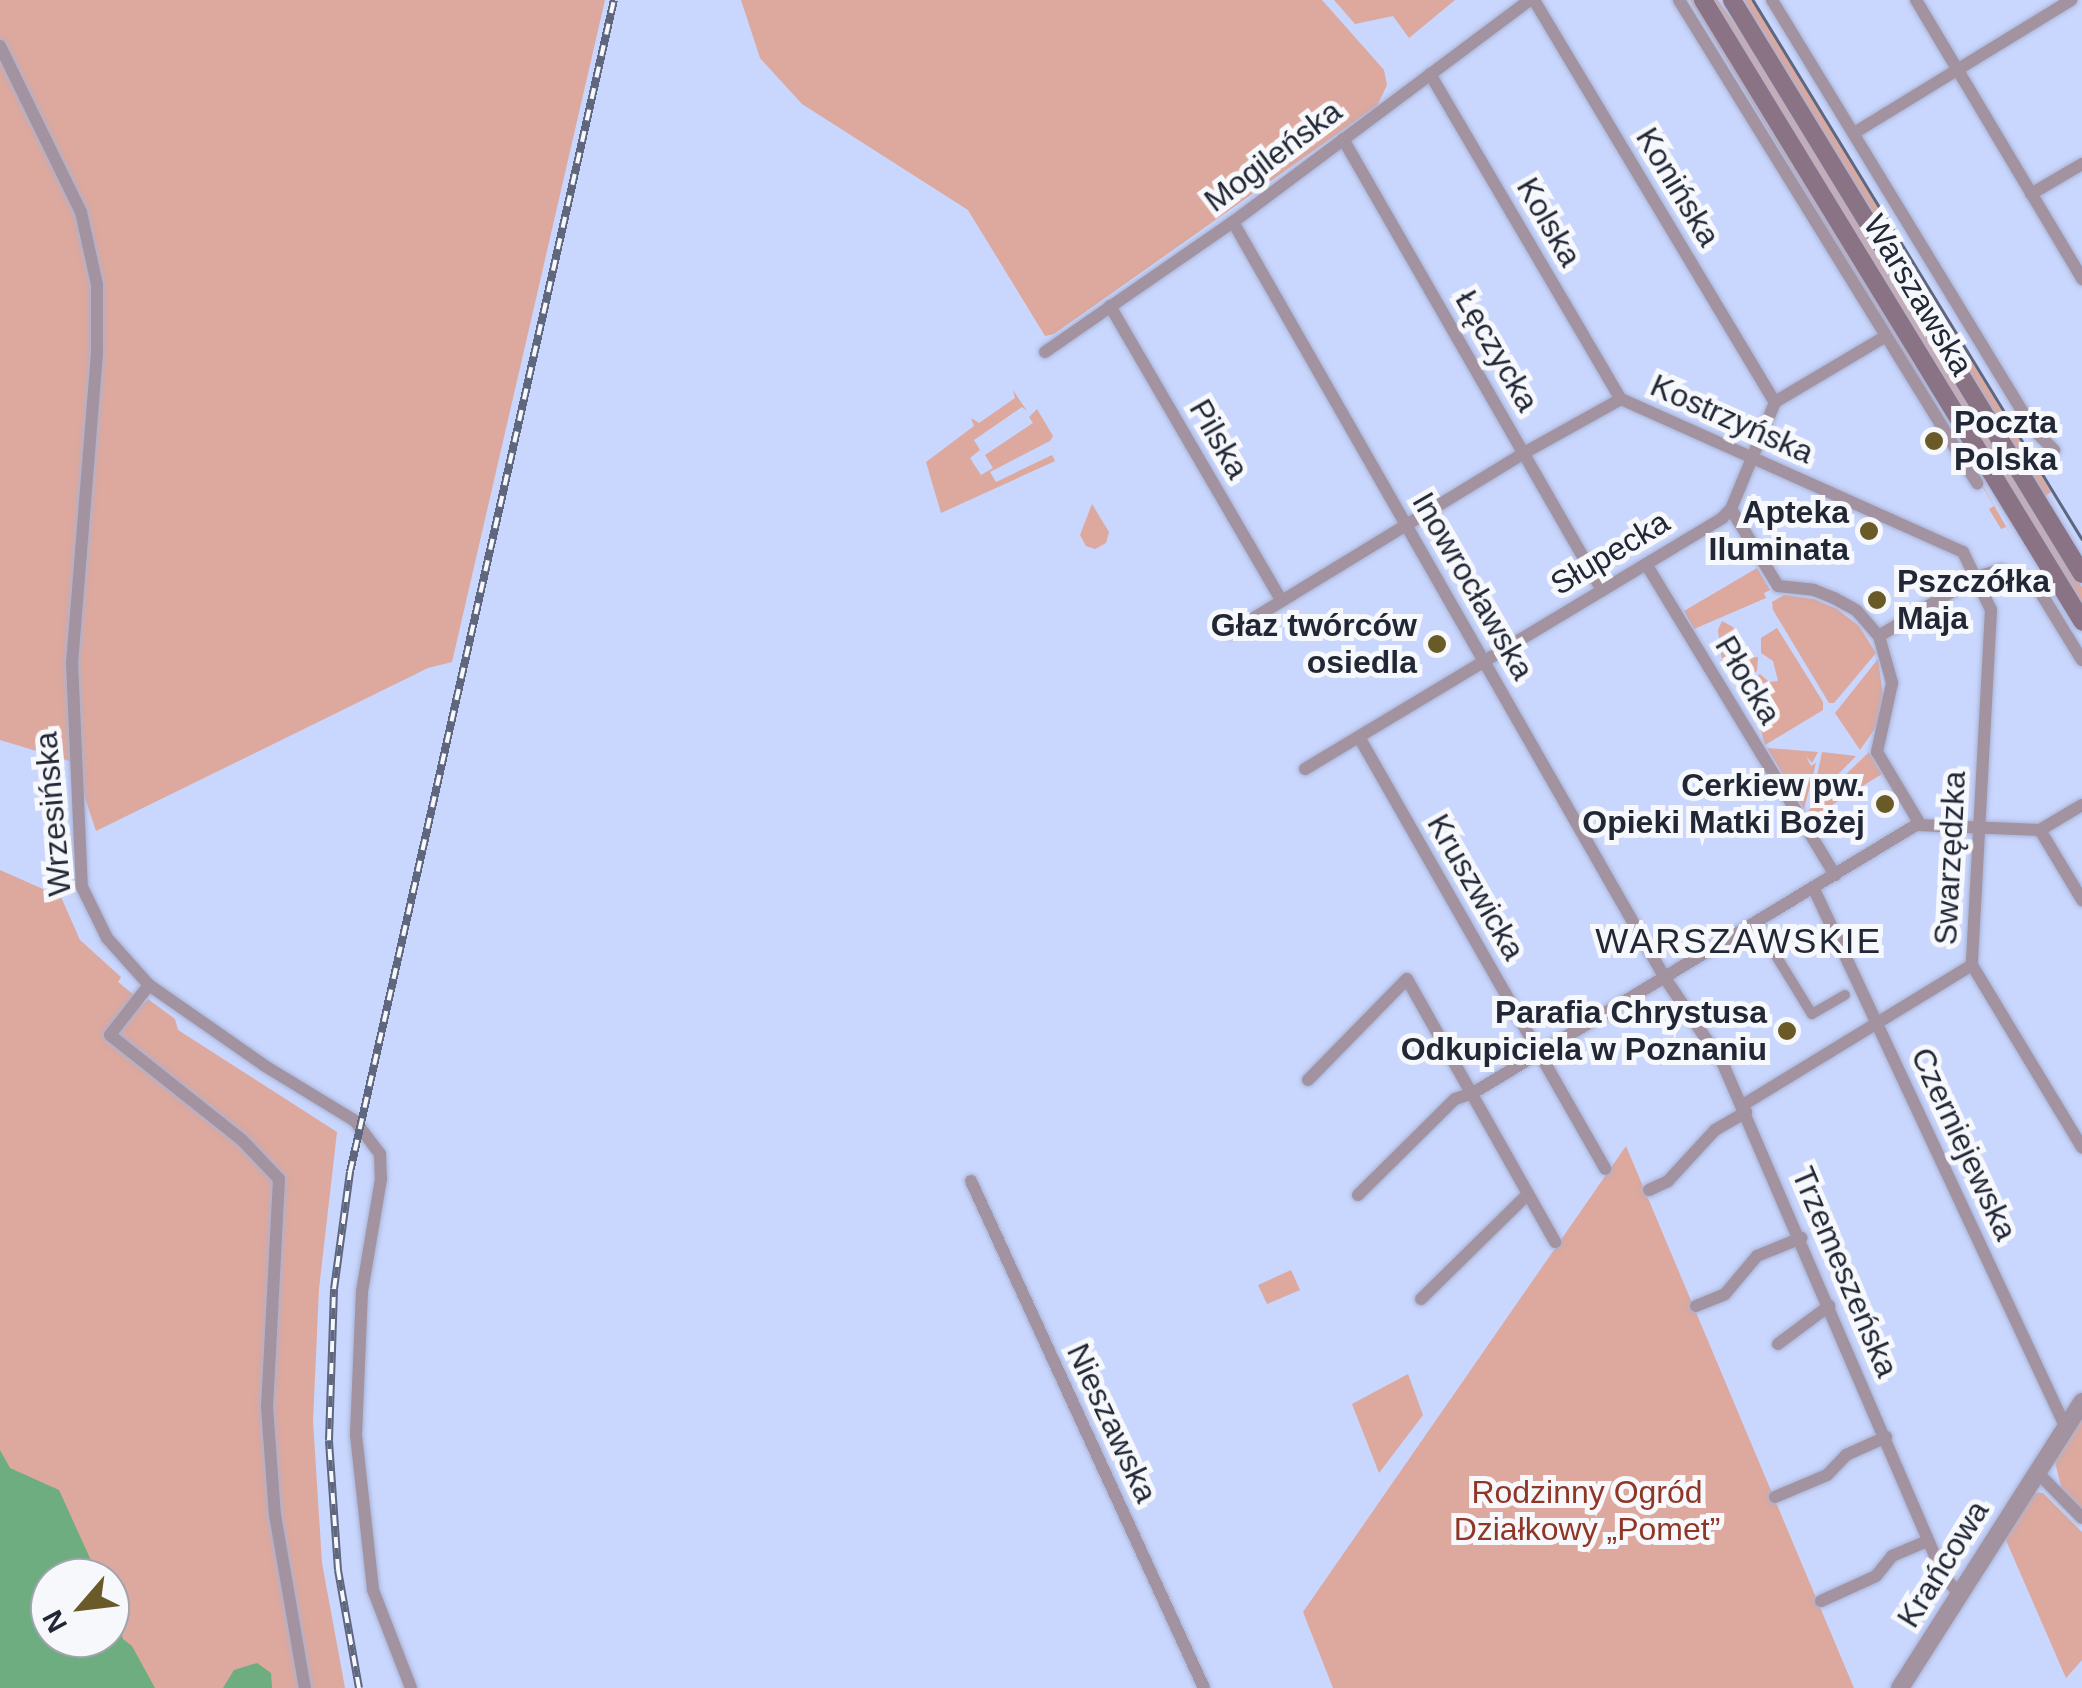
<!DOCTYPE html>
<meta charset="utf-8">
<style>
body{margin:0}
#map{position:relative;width:2082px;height:1688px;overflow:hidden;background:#c9d6fd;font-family:Arial,sans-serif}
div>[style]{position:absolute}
.green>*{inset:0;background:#dda89d}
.water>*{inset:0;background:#6ead7f}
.roads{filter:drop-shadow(0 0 2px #a8b3d5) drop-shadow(0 0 2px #a8b3d5)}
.pedestrian>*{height:10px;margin:-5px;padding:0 5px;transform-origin:5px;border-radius:5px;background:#a393a0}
.minor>*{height:12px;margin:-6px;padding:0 6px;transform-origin:6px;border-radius:6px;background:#a393a0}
.tertiary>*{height:18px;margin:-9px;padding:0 9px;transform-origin:9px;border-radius:9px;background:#a393a0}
.secondary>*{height:18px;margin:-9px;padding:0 9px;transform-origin:9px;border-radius:9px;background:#897385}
.tram>*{height:2.5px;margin:-1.25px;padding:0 1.25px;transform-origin:1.25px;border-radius:1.25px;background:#5f677e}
.rail>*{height:8px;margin-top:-4px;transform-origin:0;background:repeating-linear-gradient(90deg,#f6f8fc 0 11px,#5f677e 0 22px);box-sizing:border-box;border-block:2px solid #5f677e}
.dots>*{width:28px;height:28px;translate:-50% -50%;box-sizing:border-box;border:5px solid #f6f8fc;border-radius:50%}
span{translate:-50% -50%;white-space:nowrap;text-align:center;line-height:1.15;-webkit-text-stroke:10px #f6f8fc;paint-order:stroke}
.street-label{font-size:32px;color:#222735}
.poi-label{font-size:32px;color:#222735;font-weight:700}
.left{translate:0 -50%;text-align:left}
.right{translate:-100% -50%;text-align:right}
.park-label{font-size:32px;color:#8f3627}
.neighbourhood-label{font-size:35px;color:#222735;letter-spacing:2.5px}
.north{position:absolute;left:30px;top:1558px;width:100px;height:100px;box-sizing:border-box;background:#f6f8fc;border:2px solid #a1a4ac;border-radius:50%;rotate:242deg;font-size:28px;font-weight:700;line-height:40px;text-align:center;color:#222735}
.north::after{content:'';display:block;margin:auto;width:35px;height:45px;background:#6a5a27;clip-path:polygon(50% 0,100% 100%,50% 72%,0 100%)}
</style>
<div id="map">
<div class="green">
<div style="clip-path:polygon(0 0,605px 0,452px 662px,428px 668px,96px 831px,73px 762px,0 740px)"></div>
<div style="clip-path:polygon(741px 0,1322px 0,1384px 70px,1387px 85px,1377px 106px,1054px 334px,1045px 336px,968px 210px,802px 104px,760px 58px)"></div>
<div style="clip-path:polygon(1334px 0,1455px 0,1409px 38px,1393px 16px,1355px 24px)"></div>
<div style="clip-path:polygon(1690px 0,1695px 0,1852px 256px,2012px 537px,2006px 527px,2001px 529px,1989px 509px,1994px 506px)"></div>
<div style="clip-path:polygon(1711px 0,1718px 0,1761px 61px,2082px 587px,2082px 609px)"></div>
<div style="clip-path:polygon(1744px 0,1751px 0,2051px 492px,2044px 497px,1774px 58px)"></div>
<div style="clip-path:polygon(1013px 390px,1027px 411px,1022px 407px,974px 440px,980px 450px,970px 458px,981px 475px,993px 468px,985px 455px,1033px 423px,1029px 417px,1037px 409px,1053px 436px,1050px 441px,990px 472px,996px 482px,1052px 455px,1055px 461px,941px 513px,926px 462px,974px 426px,971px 418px,979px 423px,1015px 398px)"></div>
<div style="clip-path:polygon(1092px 504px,1109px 532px,1106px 543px,1095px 549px,1086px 546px,1080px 535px)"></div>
<div style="clip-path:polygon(1757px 568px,1770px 590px,1764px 593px,1766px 598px,1694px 629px,1684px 611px)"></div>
<div style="clip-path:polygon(1784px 595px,1814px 599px,1837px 609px,1859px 626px,1876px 653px,1834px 703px,1829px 703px,1773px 610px,1772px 602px)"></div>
<div style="clip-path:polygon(1722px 621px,1733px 627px,1745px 658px,1758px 657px,1757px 671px,1741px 681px,1722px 661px,1718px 630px)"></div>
<div style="clip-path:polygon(1777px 628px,1823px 702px,1823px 710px,1765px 745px,1747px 683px,1760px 674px,1769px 682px,1778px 681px,1773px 661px,1761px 653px,1761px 638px)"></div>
<div style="clip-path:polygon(1878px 659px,1883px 695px,1876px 727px,1860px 750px,1835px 713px)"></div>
<div style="clip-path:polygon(1767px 748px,1818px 752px,1812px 763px,1806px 756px,1811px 766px,1816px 763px,1804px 809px)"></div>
<div style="clip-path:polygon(1822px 752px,1856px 756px,1812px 801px)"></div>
<div style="clip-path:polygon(1869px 752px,1882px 774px,1809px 819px,1806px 813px)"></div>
<div style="clip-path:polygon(evenodd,0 870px,61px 897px,80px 940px,121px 977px,118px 982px,144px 1003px,148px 999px,175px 1019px,178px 1030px,337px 1132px,319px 1289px,313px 1421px,322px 1563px,345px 1688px,0 1688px,0 870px,50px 1578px,110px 1578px,110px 1638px,50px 1638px,50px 1578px)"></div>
<div style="clip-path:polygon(1626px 1146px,1854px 1688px,1333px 1688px,1303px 1612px)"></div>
<div style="clip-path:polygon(1291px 1270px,1300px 1290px,1267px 1304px,1258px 1285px)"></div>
<div style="clip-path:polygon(1408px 1374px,1423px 1415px,1379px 1473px,1352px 1404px)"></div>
<div style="clip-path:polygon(2082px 1419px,2082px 1511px,2062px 1490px,2055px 1462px)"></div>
<div style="clip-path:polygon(2034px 1492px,2043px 1493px,2082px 1532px,2082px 1660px,2066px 1678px,2005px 1538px)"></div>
</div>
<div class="water">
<div style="clip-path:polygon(0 1450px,10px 1468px,59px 1490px,99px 1578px,50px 1578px,50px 1638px,110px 1638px,110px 1596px,123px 1639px,132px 1646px,155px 1688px,0 1688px)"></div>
<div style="clip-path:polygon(257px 1663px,271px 1673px,272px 1688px,223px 1688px,234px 1670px)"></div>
</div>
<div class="roads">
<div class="pedestrian">
<div style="left:1759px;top:928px;width:101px;rotate:58.4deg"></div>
<div style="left:1812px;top:1014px;width:38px;rotate:-30deg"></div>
</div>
<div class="minor">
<div style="left:1534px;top:0;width:469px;rotate:59.1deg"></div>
<div style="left:1679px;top:0;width:568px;rotate:58.33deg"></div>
<div style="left:1772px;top:0;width:502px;rotate:58.68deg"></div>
<div style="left:2033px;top:429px;width:30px;rotate:45deg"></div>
<div style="left:1916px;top:0;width:325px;rotate:59.2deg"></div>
<div style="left:0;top:46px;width:185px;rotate:64deg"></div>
<div style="left:81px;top:212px;width:75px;rotate:77.6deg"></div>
<div style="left:97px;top:285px;width:68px;rotate:90deg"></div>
<div style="left:97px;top:353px;width:310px;rotate:94.6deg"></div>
<div style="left:72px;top:662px;width:225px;rotate:87.5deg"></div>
<div style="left:82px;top:887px;width:57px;rotate:63.9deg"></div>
<div style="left:107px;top:938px;width:63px;rotate:48.2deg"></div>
<div style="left:149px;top:985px;width:141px;rotate:34.9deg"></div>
<div style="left:265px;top:1066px;width:105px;rotate:31.4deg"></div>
<div style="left:355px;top:1121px;width:41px;rotate:52.9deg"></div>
<div style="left:380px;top:1154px;width:25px;rotate:88deg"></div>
<div style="left:381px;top:1179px;width:114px;rotate:99.6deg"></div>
<div style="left:362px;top:1291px;width:144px;rotate:92.4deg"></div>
<div style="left:356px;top:1435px;width:156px;rotate:83.7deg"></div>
<div style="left:373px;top:1590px;width:105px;rotate:68.8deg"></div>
<div style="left:1430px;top:74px;width:377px;rotate:59.6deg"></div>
<div style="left:1854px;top:133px;width:255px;rotate:-31.5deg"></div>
<div style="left:1343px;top:139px;width:520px;rotate:60.13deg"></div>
<div style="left:2031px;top:194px;width:59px;rotate:-30.5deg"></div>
<div style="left:1233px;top:222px;width:871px;rotate:60.26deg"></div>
<div style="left:1665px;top:978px;width:104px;rotate:56deg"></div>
<div style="left:1723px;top:1064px;width:559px;rotate:66.69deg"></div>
<div style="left:1944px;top:1577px;width:23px;rotate:47deg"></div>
<div style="left:1110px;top:306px;width:340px;rotate:59.8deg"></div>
<div style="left:1045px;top:352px;width:229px;rotate:-34.7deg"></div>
<div style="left:1233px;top:222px;width:371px;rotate:-36.8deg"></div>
<div style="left:1731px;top:509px;width:90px;rotate:58.6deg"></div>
<div style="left:1778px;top:586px;width:36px;rotate:6deg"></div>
<div style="left:1814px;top:590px;width:22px;rotate:22deg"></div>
<div style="left:1834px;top:598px;width:26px;rotate:29deg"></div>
<div style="left:1857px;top:611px;width:33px;rotate:49deg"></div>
<div style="left:1879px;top:636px;width:49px;rotate:74.5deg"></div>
<div style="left:1892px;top:683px;width:71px;rotate:102.3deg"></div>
<div style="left:1877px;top:752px;width:84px;rotate:59.2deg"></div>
<div style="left:1646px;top:564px;width:364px;rotate:58.7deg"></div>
<div style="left:1231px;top:632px;width:343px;rotate:-31.4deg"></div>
<div style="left:1524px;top:453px;width:111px;rotate:-29.1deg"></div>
<div style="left:1621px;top:399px;width:375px;rotate:24.1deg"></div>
<div style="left:1963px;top:552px;width:64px;rotate:64.2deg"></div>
<div style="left:1991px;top:610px;width:356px;rotate:93.1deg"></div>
<div style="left:1972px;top:965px;width:268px;rotate:148.6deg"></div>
<div style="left:1879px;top:636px;width:114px;rotate:-31.3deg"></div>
<div style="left:1976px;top:577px;width:26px;rotate:-16deg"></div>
<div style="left:2001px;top:570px;width:38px;rotate:23deg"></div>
<div style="left:2036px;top:585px;width:88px;rotate:58.5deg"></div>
<div style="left:1359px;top:737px;width:497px;rotate:60.3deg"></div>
<div style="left:1305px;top:769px;width:487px;rotate:-31deg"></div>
<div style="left:1722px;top:518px;width:13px;rotate:-45deg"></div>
<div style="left:1731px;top:509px;width:116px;rotate:-67.6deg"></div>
<div style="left:1775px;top:402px;width:129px;rotate:-30.7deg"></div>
<div style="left:2040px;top:830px;width:82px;rotate:59deg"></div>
<div style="left:1813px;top:887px;width:595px;rotate:64.94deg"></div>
<div style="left:1972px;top:965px;width:213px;rotate:58.9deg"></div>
<div style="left:149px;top:985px;width:63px;rotate:128deg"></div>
<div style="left:110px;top:1035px;width:169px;rotate:38.5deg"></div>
<div style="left:242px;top:1140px;width:54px;rotate:46.5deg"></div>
<div style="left:279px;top:1179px;width:228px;rotate:93deg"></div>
<div style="left:267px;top:1407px;width:108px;rotate:85.8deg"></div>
<div style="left:275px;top:1515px;width:176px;rotate:80.2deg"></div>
<div style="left:1308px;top:1080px;width:141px;rotate:-45.6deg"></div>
<div style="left:1407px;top:979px;width:302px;rotate:60.6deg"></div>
<div style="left:971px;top:1181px;width:558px;rotate:65.32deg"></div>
<div style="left:1649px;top:1190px;width:21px;rotate:-25deg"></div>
<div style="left:1668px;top:1181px;width:69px;rotate:-47.3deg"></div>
<div style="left:1715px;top:1130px;width:36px;rotate:-30deg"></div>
<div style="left:1358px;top:1195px;width:136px;rotate:-44.7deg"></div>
<div style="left:1455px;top:1099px;width:19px;rotate:-18deg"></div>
<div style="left:1473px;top:1093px;width:518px;rotate:-31.17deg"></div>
<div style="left:1916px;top:825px;width:124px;rotate:2.3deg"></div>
<div style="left:2040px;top:830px;width:49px;rotate:-30.8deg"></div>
<div style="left:1421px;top:1299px;width:150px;rotate:-44.5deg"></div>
<div style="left:1696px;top:1306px;width:31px;rotate:-22deg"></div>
<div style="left:1725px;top:1294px;width:50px;rotate:-49.9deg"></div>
<div style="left:1757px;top:1256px;width:48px;rotate:-22.2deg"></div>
<div style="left:1778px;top:1344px;width:64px;rotate:-36.7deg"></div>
<div style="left:2037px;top:1472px;width:64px;rotate:45.6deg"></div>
<div style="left:1775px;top:1497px;width:56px;rotate:-22.9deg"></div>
<div style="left:1827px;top:1475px;width:28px;rotate:-46deg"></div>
<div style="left:1846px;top:1455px;width:44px;rotate:-24.2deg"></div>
<div style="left:1821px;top:1601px;width:60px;rotate:-24.4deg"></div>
<div style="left:1876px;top:1576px;width:26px;rotate:-51deg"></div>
<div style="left:1892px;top:1556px;width:39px;rotate:-23deg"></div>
</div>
<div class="tertiary">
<div style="left:1900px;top:1688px;width:339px;rotate:-57.5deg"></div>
</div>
<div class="secondary">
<div style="left:1703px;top:0;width:728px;rotate:58.6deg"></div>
<div style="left:1732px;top:0;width:672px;rotate:58.63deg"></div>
</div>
</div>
<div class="tram">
<div style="left:1753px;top:0;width:631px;rotate:58.6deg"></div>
</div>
<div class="rail">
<div style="left:359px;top:1688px;width:120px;rotate:-100.1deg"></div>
<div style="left:338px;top:1570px;width:130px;rotate:-94deg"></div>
<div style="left:329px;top:1440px;width:151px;rotate:-88.1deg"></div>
<div style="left:334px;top:1289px;width:118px;rotate:-82.2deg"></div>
<div style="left:350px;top:1172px;width:1201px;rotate:-77.31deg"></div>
</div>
<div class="dots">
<div style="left:1934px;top:441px;background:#6a5a27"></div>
<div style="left:1869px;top:531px;background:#6a5a27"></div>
<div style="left:1877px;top:600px;background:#6a5a27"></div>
<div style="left:1437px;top:644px;background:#6a5a27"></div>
<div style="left:1885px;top:804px;background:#6a5a27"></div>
<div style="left:1787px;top:1031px;background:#6a5a27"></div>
</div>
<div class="street-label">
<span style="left:1273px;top:156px;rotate:-37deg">Mogileńska</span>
<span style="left:1678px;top:187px;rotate:59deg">Konińska</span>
<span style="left:1549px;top:222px;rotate:60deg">Kolska</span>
<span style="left:1918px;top:295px;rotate:59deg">Warszawska</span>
<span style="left:1497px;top:351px;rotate:60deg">Łęczycka</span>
<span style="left:1732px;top:419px;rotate:24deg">Kostrzyńska</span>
<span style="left:1219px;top:439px;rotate:60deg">Pilska</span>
<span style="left:1610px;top:553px;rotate:-31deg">Słupecka</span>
<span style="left:1473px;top:586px;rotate:60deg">Inowrocławska</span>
<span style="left:1748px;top:680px;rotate:59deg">Płocka</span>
<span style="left:53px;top:814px;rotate:-95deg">Wrzesińska</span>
<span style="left:1950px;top:858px;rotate:-87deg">Swarzędzka</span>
<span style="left:1476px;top:887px;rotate:60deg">Kruszwicka</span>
<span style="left:1964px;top:1144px;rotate:65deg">Czerniejewska</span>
<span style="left:1845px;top:1272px;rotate:67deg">Trzemeszeńska</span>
<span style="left:1112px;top:1423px;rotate:65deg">Nieszawska</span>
<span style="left:1943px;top:1564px;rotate:-58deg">Krańcowa</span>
</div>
<div class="poi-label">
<span class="left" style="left:1954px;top:441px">Poczta<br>Polska</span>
<span class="right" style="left:1849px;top:531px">Apteka<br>Iluminata</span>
<span class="left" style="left:1897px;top:600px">Pszczółka<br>Maja</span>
<span class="right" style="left:1417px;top:644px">Głaz twórców<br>osiedla</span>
<span class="right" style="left:1865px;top:804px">Cerkiew pw.<br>Opieki Matki Bożej</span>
<span class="right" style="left:1767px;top:1031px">Parafia Chrystusa<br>Odkupiciela w Poznaniu</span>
</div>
<div class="park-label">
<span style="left:1587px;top:1511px">Rodzinny Ogród<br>Działkowy „Pomet”</span>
</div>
<div class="neighbourhood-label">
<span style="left:1739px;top:941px">WARSZAWSKIE</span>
</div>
<div class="north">N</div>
</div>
